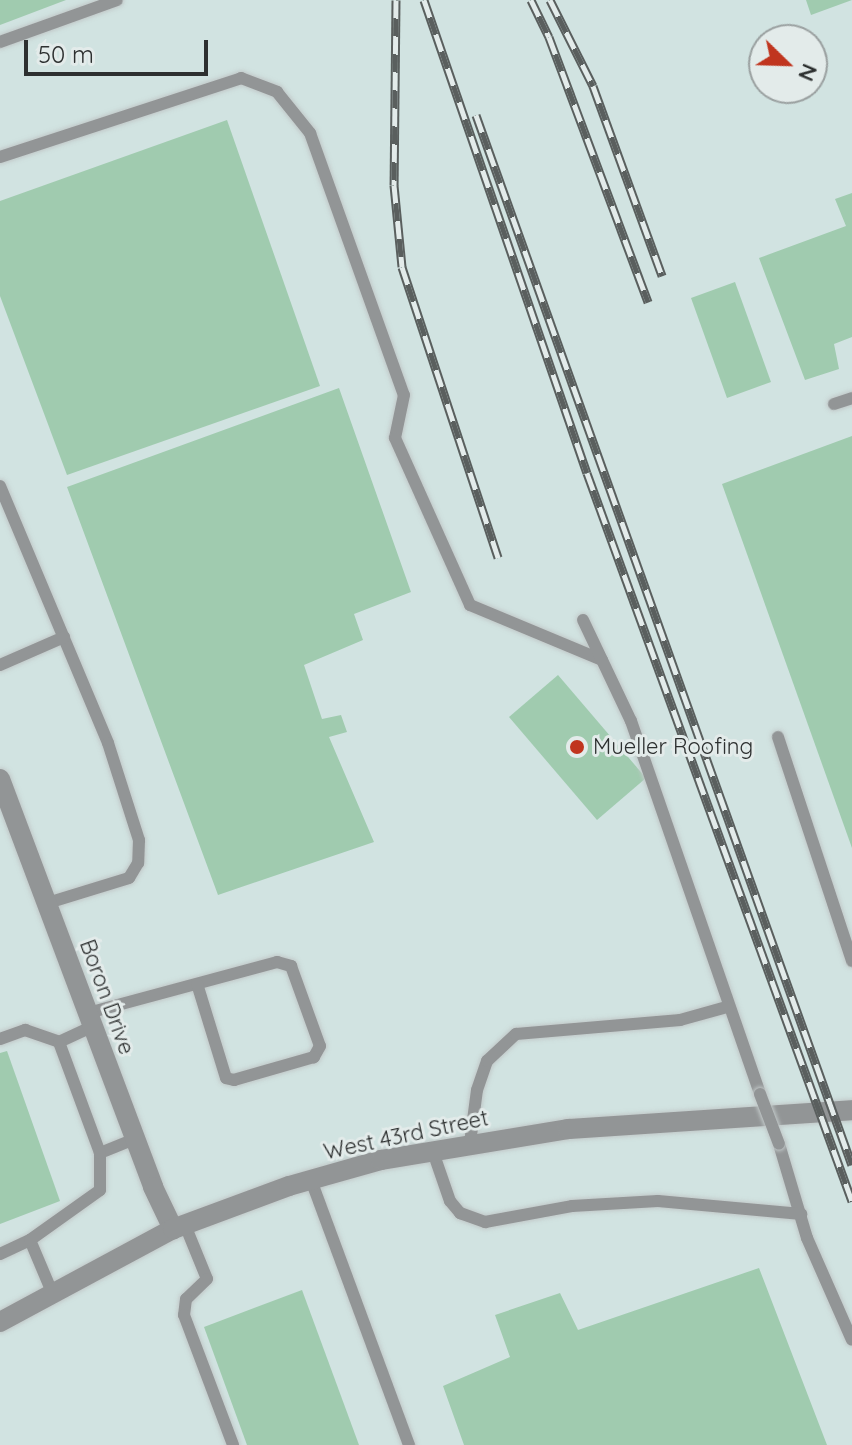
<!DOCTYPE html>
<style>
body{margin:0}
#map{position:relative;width:852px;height:1445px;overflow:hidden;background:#e3ebea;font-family:Quicksand,sans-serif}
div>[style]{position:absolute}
.built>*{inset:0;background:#d1e3e1}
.building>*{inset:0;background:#a0cbaf}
.roads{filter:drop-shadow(0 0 2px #c2c9c9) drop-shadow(0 0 2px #c2c9c9)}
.service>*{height:12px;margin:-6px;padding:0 6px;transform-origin:6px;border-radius:6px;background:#929596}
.minor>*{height:20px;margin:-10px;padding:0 10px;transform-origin:10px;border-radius:10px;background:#929596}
.tertiary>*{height:20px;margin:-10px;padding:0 10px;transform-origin:10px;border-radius:10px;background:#929596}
.rail>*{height:9px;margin-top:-4.5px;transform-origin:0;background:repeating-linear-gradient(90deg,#e3ebea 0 18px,#5a5f5e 0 36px);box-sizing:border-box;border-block:2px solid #5a5f5e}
.bridges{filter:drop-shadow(0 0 2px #c2c9c9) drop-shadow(0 0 2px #c2c9c9)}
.service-bridge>*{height:12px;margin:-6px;padding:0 6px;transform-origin:6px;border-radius:6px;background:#929596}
.dots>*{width:22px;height:22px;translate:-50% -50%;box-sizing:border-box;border:4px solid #e3ebea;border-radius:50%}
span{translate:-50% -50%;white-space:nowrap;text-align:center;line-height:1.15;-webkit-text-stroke:6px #e3ebea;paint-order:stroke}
.poi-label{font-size:22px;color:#2d3030}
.left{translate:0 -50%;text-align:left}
.street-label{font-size:22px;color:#2d3030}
.north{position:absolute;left:748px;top:24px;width:80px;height:80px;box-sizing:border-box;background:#e3ebea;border:2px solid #9aa0a0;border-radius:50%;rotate:113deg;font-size:22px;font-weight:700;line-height:32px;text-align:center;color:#2d3030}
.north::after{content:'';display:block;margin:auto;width:28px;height:36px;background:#c0351f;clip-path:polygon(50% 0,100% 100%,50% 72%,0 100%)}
.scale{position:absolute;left:24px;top:40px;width:184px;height:36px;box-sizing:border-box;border:4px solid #2d3030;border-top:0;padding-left:10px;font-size:24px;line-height:28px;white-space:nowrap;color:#2d3030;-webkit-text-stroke:6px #e3ebea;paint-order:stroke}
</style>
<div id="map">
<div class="built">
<div style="clip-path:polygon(evenodd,0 0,852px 0,852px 1445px,0 1445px,0 0,764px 40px,812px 40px,812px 88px,764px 88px,764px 40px)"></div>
</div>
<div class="building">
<div style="clip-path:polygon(0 0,66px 0,0 25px)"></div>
<div style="clip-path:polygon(806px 0,852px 0,811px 15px)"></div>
<div style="clip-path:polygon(227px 120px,320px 386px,67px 475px,0 296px,0 201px)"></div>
<div style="clip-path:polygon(852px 193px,852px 337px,834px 344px,839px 369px,805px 380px,759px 258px,846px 226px,835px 199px)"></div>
<div style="clip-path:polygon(735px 282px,771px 382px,727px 398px,691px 298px)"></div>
<div style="clip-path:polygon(339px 388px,411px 592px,354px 614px,363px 640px,304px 665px,322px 719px,341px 715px,347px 732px,329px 737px,374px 842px,218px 895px,67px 487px)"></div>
<div style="clip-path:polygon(852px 436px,852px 848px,722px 484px)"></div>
<div style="clip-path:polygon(558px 675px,646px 778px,597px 820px,509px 717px)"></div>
<div style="clip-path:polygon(7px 1051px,60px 1201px,0 1224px,0 1053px)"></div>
<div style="clip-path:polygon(759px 1268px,827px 1445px,464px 1445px,443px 1386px,510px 1357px,495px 1315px,560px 1293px,578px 1330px)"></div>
<div style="clip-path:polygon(302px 1290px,359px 1445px,247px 1445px,204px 1327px)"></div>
</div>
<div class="roads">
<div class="service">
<div style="left:0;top:42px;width:124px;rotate:-19.7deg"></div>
<div style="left:0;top:157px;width:254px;rotate:-18.1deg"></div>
<div style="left:241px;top:78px;width:39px;rotate:21deg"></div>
<div style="left:277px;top:92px;width:53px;rotate:51.2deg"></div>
<div style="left:310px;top:133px;width:278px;rotate:70.3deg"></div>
<div style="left:404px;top:395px;width:44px;rotate:101.8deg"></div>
<div style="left:395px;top:438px;width:183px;rotate:65.8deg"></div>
<div style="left:470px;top:605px;width:143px;rotate:22.6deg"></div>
<div style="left:834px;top:404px;width:19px;rotate:-18deg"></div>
<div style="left:0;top:486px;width:279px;rotate:67.2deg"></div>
<div style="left:108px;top:743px;width:102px;rotate:72.3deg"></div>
<div style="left:139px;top:840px;width:23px;rotate:92deg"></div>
<div style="left:138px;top:863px;width:17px;rotate:121deg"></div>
<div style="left:129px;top:878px;width:86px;rotate:163deg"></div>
<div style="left:583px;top:620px;width:112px;rotate:64.6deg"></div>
<div style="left:631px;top:721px;width:395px;rotate:70.9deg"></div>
<div style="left:0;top:665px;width:70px;rotate:-23.6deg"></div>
<div style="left:778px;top:737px;width:236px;rotate:71.7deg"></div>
<div style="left:88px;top:1013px;width:196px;rotate:-15.1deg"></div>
<div style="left:277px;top:962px;width:15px;rotate:16deg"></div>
<div style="left:291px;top:966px;width:85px;rotate:70.1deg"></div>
<div style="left:320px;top:1046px;width:13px;rotate:119deg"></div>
<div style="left:314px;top:1057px;width:83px;rotate:164deg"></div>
<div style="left:234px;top:1080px;width:8px;rotate:-166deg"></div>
<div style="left:226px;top:1078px;width:98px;rotate:-107.1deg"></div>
<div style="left:0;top:1039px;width:27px;rotate:-20deg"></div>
<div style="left:25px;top:1030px;width:36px;rotate:19deg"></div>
<div style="left:59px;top:1042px;width:38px;rotate:-25deg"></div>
<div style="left:470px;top:1143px;width:53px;rotate:-82.5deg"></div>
<div style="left:477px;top:1090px;width:31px;rotate:-71deg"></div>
<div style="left:487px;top:1061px;width:40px;rotate:-43deg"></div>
<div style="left:516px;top:1034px;width:165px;rotate:-4.9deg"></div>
<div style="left:680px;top:1020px;width:49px;rotate:-15.5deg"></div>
<div style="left:779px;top:1144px;width:98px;rotate:73.4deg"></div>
<div style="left:807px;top:1238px;width:111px;rotate:66.2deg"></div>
<div style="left:432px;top:1149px;width:55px;rotate:70.9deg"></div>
<div style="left:450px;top:1201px;width:16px;rotate:50deg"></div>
<div style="left:460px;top:1213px;width:27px;rotate:20deg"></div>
<div style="left:485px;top:1222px;width:88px;rotate:-10.4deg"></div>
<div style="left:572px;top:1206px;width:86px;rotate:-3.3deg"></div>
<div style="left:658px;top:1201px;width:144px;rotate:5.2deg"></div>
<div style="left:100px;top:1153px;width:38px;rotate:-22deg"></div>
<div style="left:311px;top:1180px;width:283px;rotate:69.7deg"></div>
<div style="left:185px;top:1225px;width:58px;rotate:67.8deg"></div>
<div style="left:207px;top:1279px;width:29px;rotate:136deg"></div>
<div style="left:186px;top:1299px;width:16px;rotate:97deg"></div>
<div style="left:184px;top:1315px;width:139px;rotate:69.3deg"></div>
<div style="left:30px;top:1240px;width:56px;rotate:67.1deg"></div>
<div style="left:0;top:1254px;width:33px;rotate:-25deg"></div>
<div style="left:30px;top:1240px;width:86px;rotate:-35.5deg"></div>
<div style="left:100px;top:1190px;width:37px;rotate:-90deg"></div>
<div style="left:100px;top:1153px;width:118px;rotate:-110.3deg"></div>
</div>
<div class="minor">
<div style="left:0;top:779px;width:436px;rotate:69.4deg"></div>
<div style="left:153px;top:1187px;width:47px;rotate:64.5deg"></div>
</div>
<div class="tertiary">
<div style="left:0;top:1322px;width:196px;rotate:-28.3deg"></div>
<div style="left:173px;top:1229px;width:124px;rotate:-20.3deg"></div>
<div style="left:289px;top:1186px;width:96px;rotate:-15.8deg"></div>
<div style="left:381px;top:1160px;width:190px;rotate:-9.4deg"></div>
<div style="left:568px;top:1129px;width:285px;rotate:-3.8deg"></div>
</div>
</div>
<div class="rail">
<div style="left:396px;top:0;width:185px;rotate:90.6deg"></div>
<div style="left:394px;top:185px;width:82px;rotate:84.4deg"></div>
<div style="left:402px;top:267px;width:306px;rotate:71.7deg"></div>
<div style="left:424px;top:0;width:500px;rotate:70.99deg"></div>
<div style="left:587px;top:473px;width:775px;rotate:70deg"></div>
<div style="left:531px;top:0;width:41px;rotate:64.1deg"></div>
<div style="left:549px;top:37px;width:283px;rotate:69.5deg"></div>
<div style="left:550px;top:0;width:96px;rotate:63.4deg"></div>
<div style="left:593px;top:86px;width:202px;rotate:70deg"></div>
<div style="left:476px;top:115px;width:1115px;rotate:70.3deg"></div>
</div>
<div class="bridges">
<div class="service-bridge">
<div style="left:760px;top:1094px;width:53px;rotate:69.2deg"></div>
</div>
</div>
<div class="dots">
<div style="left:577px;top:747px;background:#c0351f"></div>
</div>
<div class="poi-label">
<span class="left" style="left:593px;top:747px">Mueller Roofing</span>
</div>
<div class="street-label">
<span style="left:107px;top:997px;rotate:70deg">Boron Drive</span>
<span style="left:406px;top:1135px;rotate:-12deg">West 43rd Street</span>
</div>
<div class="north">N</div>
<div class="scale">50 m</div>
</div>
